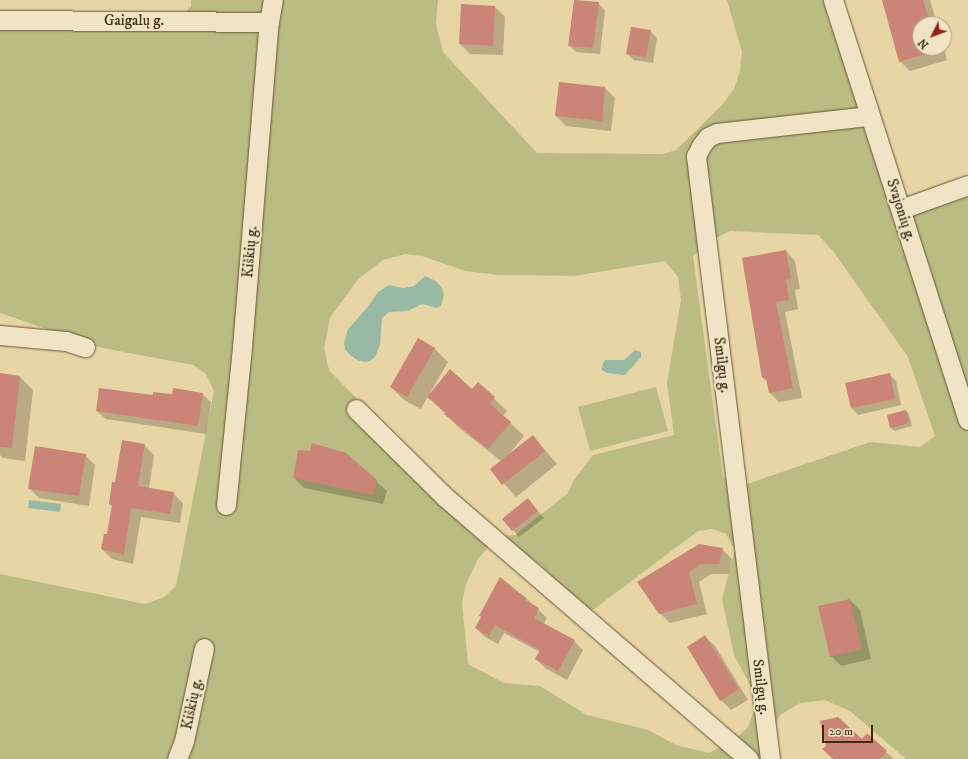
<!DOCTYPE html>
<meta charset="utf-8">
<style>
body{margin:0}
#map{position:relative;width:968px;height:759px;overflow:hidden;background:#e8d5a6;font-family:"IM FELL DW Pica",serif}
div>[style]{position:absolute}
.green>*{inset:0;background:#bbbc83}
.water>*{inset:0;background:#98b9a4}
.shadow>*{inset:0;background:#0003}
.building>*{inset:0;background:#cb8576}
.roads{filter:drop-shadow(0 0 1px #685536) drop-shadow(0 0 1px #685536)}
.minor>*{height:19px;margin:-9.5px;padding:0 9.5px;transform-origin:9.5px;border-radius:9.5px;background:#f0e4c5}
span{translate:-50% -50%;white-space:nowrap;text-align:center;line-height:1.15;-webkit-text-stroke:4px #f0e4c5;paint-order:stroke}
.street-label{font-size:15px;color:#3d2a10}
.north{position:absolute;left:912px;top:16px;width:40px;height:40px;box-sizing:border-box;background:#f0e4c5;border:1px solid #a89a7d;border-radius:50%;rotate:228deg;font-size:11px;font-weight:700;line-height:16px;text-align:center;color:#3d2a10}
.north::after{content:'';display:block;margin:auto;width:14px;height:18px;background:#8f2418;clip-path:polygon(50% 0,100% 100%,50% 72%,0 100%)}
.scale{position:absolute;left:822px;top:725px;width:51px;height:18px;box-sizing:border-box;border:2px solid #3d2a10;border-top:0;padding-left:5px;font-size:12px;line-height:14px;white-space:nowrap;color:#3d2a10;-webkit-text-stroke:3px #f0e4c5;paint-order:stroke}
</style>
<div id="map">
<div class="green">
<div style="clip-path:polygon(evenodd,191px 0,438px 0,436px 24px,443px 52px,537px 153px,663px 154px,676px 150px,722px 105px,734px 89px,740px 71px,742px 52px,727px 0,823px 0,895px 219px,968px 197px,968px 759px,906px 759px,850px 711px,825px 700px,800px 703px,780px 715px,757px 759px,0 759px,0 574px,145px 604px,164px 597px,176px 586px,214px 391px,206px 374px,193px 365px,102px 348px,0 313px,0 28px,169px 31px,191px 6px,191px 0,730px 231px,818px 235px,833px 251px,908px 357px,935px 436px,920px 447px,870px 442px,741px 486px,723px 477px,693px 256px,712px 240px,730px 231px,191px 0,405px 254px,422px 256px,465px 271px,499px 275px,574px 276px,665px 261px,678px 277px,681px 300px,667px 383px,674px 435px,593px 455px,574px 480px,567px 494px,515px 535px,501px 536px,427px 471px,329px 370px,324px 348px,330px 318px,358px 279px,383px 260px,405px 254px,191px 0,712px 529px,726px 534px,735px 550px,722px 599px,734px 655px,755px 694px,755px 707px,748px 727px,739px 736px,709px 753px,676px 745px,648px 730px,587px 715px,540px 686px,504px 683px,468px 664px,462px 603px,466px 584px,478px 559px,490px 545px,538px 563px,589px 613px,698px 531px,712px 529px)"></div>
<div style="clip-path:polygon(656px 387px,668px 431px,590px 451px,578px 407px)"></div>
</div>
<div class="water">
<div style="clip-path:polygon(425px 276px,436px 281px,442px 288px,444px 295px,441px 306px,437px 308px,422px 304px,408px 311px,389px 312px,382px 318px,380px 345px,375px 357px,370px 361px,366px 362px,359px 361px,350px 355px,345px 349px,344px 343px,348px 329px,366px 309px,378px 292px,389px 285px,403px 288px,414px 286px)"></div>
<div style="clip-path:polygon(635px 350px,641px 352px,641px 357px,625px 375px,607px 373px,602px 370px,602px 366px,605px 360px,624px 360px)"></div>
<div style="clip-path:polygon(29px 500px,61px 504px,60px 512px,28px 508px)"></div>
</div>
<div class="shadow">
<div style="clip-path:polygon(882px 0,930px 0,937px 24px,920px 24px,920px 48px,944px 48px,947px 60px,910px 71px,900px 61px)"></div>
<div style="clip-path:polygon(598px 3px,605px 10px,600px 54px,576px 52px,569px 45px)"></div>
<div style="clip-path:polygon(495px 7px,505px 17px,503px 55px,470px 54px,460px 44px)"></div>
<div style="clip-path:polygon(650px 31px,657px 38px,653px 63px,634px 60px,627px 54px)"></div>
<div style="clip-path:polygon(605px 88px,615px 98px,611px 131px,566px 126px,556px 116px)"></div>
<div style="clip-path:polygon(786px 251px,795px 261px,800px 289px,795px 290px,798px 309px,785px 312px,802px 398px,779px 402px,769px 392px,768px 382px,763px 378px,743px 258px)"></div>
<div style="clip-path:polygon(419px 340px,435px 349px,448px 362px,430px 393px,472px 390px,478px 383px,507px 411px,503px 416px,524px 436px,505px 459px,533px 436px,557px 464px,516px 497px,491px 469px,501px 461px,458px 427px,428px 396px,421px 409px,404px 400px,391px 387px)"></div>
<div style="clip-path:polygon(0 374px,20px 377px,33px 390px,25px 461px,3px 458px,0 455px)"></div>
<div style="clip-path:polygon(889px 374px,896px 381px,901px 405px,858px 415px,852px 408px,846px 383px)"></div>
<div style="clip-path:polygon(202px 394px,211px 402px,206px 434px,106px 419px,97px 411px,154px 396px)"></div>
<div style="clip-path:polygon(906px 411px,909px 414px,912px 426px,894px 431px,891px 428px)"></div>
<div style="clip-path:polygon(144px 445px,154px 455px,149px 489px,173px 493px,183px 503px,180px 523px,141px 517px,133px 564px,112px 559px,102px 549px,108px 535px,112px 507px,110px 504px)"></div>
<div style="clip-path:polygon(85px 455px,95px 465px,89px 506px,39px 498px,29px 488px)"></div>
<div style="clip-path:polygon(294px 478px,376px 481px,387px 491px,383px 504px,304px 488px)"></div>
<div style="clip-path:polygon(528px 500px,544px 518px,519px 537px,504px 519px)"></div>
<div style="clip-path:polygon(722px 549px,732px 559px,729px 574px,711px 574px,699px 582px,707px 614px,670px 623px,660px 613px,638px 583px)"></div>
<div style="clip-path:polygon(526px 598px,547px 618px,544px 624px,574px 641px,583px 650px,567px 680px,545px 668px,536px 659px,540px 652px,504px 633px,498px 644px,485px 637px,476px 628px)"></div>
<div style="clip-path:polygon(850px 600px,860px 610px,871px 659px,841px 666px,831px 656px)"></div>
<div style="clip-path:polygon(705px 637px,715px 646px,748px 700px,731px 710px,721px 700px,688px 647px)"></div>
<div style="clip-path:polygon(862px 740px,886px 752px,894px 759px,833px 759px)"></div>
</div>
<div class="building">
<div style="clip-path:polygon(574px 0,599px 2px,593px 48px,568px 46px)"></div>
<div style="clip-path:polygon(882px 0,923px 0,930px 24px,920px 24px,920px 48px,937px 48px,938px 50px,899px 62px)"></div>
<div style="clip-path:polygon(461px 4px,495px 6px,493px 46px,459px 44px)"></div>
<div style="clip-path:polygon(631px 27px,651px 30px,646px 57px,626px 54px)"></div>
<div style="clip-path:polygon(559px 82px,605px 87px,602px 121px,555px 116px)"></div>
<div style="clip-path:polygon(786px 250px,791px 279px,786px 280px,789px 300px,776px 302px,793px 388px,769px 393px,766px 378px,762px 378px,742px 258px)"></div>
<div style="clip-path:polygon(418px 338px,435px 348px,407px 397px,390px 387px)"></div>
<div style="clip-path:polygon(450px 369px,472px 389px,478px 382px,495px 397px,490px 404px,511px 422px,488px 449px,444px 414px,446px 413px,427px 397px)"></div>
<div style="clip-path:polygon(0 373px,20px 376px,12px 448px,0 447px)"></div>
<div style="clip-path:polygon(890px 373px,895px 399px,851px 408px,845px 383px)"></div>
<div style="clip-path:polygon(99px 388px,153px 395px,153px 392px,172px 394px,173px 388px,203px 393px,198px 426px,96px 411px)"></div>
<div style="clip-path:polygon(906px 410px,909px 423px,890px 428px,887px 415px)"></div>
<div style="clip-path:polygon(533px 435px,545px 451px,502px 485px,490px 469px)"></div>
<div style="clip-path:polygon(122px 440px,145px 444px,138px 486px,174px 492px,170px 514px,131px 508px,124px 555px,101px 549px,104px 534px,107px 534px,112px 505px,109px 504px,112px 482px,115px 482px)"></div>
<div style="clip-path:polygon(312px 443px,346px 453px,377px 480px,373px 495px,293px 478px,298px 450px,310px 451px)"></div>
<div style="clip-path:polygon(35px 446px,86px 454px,79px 496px,28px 489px)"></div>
<div style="clip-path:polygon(528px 498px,538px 511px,512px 531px,502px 519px)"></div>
<div style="clip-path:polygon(699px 544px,723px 548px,719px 564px,701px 564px,689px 572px,697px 604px,659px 614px,637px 582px)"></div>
<div style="clip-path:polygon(500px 577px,526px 598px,525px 600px,539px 608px,534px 618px,575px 640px,558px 671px,535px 659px,540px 650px,495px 625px,489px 636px,475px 628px,481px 617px,479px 616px)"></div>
<div style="clip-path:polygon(850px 599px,862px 649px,830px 657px,818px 606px)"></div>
<div style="clip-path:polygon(705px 635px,739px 689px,720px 701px,687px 647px)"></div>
<div style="clip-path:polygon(838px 717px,862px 739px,867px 733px,887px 751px,880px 759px,833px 759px,822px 749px,826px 746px,820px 721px)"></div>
</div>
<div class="roads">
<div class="minor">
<div style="left:833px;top:0;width:441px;rotate:72.2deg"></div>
<div style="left:0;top:20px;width:269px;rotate:0.4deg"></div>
<div style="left:901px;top:209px;width:71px;rotate:-19.7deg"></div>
<div style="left:0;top:335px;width:66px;rotate:5.2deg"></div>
<div style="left:66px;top:341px;width:20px;rotate:18deg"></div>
<div style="left:356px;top:409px;width:125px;rotate:44.7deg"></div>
<div style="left:445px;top:497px;width:401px;rotate:40.8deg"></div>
<div style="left:226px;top:505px;width:159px;rotate:-84.2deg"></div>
<div style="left:242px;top:347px;width:326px;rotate:-85.3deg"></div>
<div style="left:269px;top:22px;width:22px;rotate:-80deg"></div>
<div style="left:177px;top:759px;width:19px;rotate:-69deg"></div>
<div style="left:184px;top:741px;width:95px;rotate:-77.9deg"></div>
<div style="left:770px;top:759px;width:608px;rotate:-97deg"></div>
<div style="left:696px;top:156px;width:11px;rotate:-63deg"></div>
<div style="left:701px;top:146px;width:11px;rotate:-52deg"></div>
<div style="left:708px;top:137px;width:10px;rotate:-24deg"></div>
<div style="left:717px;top:133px;width:153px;rotate:-6.4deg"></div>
</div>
</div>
<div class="street-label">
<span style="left:134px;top:21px">Gaigalų g.</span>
<span style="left:901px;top:210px;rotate:72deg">Svajonių g.</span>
<span style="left:250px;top:252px;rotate:-85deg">Kiškių g.</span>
<span style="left:722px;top:365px;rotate:83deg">Smilgų g.</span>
<span style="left:761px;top:687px;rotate:83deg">Smilgų g.</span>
<span style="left:192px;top:704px;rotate:-78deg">Kiškių g.</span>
</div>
<div class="north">N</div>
<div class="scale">20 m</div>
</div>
